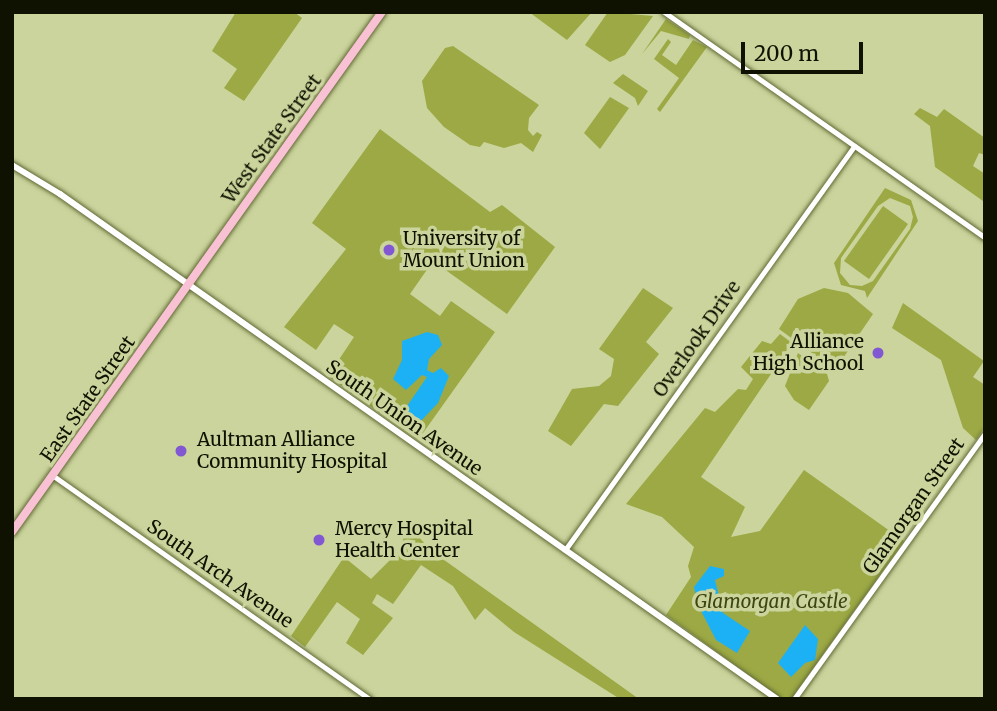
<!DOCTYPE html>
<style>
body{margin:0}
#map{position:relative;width:997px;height:711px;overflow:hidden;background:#cad49c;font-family:Merriweather,serif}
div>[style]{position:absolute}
.green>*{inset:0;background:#9ca944}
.water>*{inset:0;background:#1cb1f5}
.roads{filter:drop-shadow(0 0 2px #626935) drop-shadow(0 0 2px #626935)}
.tertiary>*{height:5px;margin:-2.5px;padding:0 2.5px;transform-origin:2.5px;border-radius:2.5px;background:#fff}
.secondary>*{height:6px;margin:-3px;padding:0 3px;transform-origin:3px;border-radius:3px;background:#fff}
.trunk>*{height:8px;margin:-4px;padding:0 4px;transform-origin:4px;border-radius:4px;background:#f8c2d4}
.dots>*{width:19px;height:19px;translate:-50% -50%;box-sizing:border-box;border:4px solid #cad49c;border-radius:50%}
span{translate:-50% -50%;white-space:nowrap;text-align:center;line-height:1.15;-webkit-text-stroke:7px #cad49c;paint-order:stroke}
.street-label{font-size:19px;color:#101201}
.poi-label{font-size:19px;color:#101201}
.left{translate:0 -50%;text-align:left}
.right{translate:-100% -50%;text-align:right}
.park-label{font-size:19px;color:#3f4512;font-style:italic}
.frame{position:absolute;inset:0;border:14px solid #101201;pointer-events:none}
.scale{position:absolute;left:741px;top:42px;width:122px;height:32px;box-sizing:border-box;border:4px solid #101201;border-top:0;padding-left:9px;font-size:21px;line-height:24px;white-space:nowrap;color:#101201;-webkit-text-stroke:5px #cad49c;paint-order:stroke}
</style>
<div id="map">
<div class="green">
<div style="clip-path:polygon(236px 12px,294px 12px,302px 18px,244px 101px,224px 88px,237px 69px,212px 51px)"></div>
<div style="clip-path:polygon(529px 12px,592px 12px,567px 40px)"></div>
<div style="clip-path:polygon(608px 12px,653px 16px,625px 55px,610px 62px,585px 45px)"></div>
<div style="clip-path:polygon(666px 19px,690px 35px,689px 39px,661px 31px,642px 54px)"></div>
<div style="clip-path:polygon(668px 39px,671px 42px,662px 55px,676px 65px,693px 40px,707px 47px,660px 112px,657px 109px,679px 78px,654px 59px)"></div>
<div style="clip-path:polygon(453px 46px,539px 105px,529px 118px,528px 130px,533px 136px,537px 132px,542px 135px,533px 152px,521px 143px,504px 148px,484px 142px,480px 147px,470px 145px,444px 127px,427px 108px,422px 81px,445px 48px)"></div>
<div style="clip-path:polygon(623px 74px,648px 91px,638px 106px,635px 98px,613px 83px)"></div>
<div style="clip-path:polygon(610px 97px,629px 108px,600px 149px,584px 133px)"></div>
<div style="clip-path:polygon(920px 108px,937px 117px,944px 109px,985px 138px,985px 155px,979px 153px,973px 166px,985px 174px,983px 201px,935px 167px,930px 126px,914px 114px)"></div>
<div style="clip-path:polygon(380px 129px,490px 212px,502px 205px,555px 247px,507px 314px,433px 261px,410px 294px,440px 316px,451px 301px,495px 332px,418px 440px,328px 376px,354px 337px,334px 324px,316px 350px,284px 327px,346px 249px,312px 223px)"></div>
<div style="clip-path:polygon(evenodd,885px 188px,911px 200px,918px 221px,867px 298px,865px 291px,841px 285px,834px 263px,885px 188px,890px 198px,910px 206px,913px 217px,910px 229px,873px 281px,862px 286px,850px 285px,840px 273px,841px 258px,878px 206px,890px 198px)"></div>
<div style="clip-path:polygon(883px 206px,908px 224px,869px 279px,844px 261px)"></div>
<div style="clip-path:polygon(643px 288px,673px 308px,646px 342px,659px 354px,618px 406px,604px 404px,571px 446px,548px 431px,572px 389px,599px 386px,611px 376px,614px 359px,599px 349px)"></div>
<div style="clip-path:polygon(824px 288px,848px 293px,873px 314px,839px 364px,830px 366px,779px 329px,798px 299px)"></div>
<div style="clip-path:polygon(903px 303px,984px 361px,973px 377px,985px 385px,985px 427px,976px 440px,963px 428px,941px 360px,892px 328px)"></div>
<div style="clip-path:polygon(780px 334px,792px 343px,701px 477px,745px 507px,731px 537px,760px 531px,804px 470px,904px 541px,791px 699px,782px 699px,666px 615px,691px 577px,688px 566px,694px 547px,662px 517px,626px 504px,705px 408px,715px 412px,738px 389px,746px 390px,753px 379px,741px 367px,762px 341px,771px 344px)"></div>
<div style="clip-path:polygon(798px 353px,827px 374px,829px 381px,809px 410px,794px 400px,785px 386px)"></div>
<div style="clip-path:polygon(408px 526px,433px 552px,639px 699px,620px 699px,514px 632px,485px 608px,475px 620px,453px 586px,421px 565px,393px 604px,377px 594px,372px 603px,393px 618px,363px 655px,346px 643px,360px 619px,337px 602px,305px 647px,291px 636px,344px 557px,371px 579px,399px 551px)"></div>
</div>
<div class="water">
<div style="clip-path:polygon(427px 332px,438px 335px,442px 345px,429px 359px,427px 370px,433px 373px,441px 368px,449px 376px,438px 403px,419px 423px,410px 418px,407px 406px,427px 377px,422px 375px,406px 390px,393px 379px,402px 360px,402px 341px)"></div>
<div style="clip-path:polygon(710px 566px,724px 569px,724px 576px,715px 580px,723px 613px,750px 631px,737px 653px,716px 640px,698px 605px,694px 587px)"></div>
<div style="clip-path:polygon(805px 625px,818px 639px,815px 660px,805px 663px,791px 677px,778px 663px)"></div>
</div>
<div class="roads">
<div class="tertiary">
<div style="left:664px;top:12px;width:393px;rotate:35.1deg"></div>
<div style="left:52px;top:475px;width:389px;rotate:35.2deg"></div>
<div style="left:565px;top:550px;width:497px;rotate:-54.4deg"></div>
<div style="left:794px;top:699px;width:327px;rotate:-54.3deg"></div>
</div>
<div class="secondary">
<div style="left:12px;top:165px;width:56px;rotate:31.1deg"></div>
<div style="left:60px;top:194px;width:877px;rotate:35.16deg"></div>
</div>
<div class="trunk">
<div style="left:12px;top:532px;width:638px;rotate:-54.57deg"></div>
</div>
</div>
<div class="dots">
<div style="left:389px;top:250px;background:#8158d1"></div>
<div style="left:878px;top:353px;background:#8158d1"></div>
<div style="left:181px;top:451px;background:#8158d1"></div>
<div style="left:319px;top:540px;background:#8158d1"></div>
</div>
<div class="street-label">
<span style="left:272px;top:139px;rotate:-54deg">West State Street</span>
<span style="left:697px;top:339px;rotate:-55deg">Overlook Drive</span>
<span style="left:88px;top:399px;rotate:-55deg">East State Street</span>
<span style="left:404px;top:418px;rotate:35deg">South Union Avenue</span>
<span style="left:914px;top:506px;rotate:-55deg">Glamorgan Street</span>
<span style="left:220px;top:574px;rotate:35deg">South Arch Avenue</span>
</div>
<div class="poi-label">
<span class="left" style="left:403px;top:250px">University of<br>Mount Union</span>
<span class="right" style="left:864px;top:353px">Alliance<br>High School</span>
<span class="left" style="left:197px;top:451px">Aultman Alliance<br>Community Hospital</span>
<span class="left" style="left:335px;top:540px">Mercy Hospital<br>Health Center</span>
</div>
<div class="park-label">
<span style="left:771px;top:602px">Glamorgan Castle</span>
</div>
<div class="frame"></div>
<div class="scale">200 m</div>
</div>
